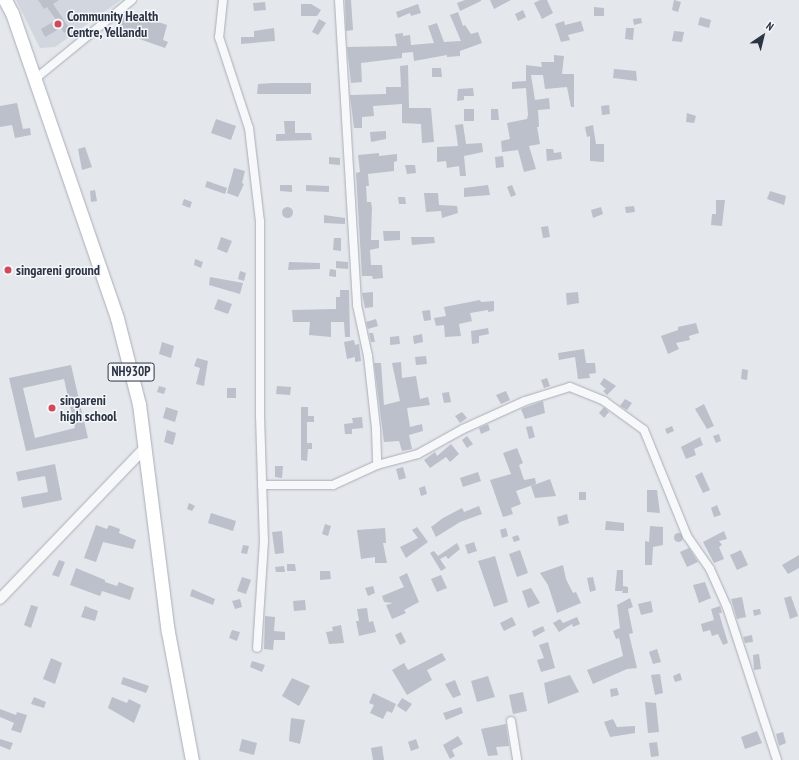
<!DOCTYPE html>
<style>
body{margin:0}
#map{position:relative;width:799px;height:760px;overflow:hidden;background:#e4e7ec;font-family:"PT Sans Narrow",sans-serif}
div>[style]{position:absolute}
.built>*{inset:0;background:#d2d6de}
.building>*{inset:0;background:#bbc0ca}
.round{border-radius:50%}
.roads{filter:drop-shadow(0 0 1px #a9aeb7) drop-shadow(0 0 1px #a9aeb7)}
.minor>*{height:8px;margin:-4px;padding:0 4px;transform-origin:4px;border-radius:4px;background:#f7f8fa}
.tertiary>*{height:10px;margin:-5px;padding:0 5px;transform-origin:5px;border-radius:5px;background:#f7f8fa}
.trunk>*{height:13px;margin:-6.5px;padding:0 6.5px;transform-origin:6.5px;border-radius:6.5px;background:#fff}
.dots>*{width:11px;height:11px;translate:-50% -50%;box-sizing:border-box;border:2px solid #f4f6f9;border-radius:50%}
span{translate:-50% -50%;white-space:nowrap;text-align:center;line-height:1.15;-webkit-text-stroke:3px #f4f6f9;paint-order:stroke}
.shield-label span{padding:1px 3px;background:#f4f6f9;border:1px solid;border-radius:3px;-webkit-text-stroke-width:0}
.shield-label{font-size:13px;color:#2b3445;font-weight:700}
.poi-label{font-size:14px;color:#2b3445;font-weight:700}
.left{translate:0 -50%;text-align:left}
.north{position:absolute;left:743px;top:16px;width:40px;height:40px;-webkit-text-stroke:3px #f4f6f9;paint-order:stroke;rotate:35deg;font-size:11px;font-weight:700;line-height:16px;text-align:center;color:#2b3445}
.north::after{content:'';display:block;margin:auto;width:14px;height:18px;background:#2b3445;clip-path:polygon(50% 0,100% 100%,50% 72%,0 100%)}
</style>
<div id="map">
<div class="built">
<div style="clip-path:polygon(16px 0,121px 0,55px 47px,40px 48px)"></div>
</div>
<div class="building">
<div style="clip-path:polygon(38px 0,59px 0,53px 4px,70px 29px,64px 33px,61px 28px,45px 37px,41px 29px,56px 20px,47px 7px,44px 9px)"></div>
<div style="clip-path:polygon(345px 0,351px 0,353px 30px,346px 31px)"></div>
<div style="clip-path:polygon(465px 0,481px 0,481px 1px,460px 11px,457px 3px)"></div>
<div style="clip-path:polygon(490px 0,511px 0,494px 9px)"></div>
<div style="clip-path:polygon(540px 0,547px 0,553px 13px,542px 19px,534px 3px)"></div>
<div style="clip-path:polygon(674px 0,681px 2px,678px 12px,672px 10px)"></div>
<div style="clip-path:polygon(265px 2px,266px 10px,254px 11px,253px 3px)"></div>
<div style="clip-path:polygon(301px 4px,311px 4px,321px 10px,317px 16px,301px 16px)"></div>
<div style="clip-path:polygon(418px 4px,421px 13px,411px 16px,410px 13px,398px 18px,396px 12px)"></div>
<div style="clip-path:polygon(594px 7px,604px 8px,604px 16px,594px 16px)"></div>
<div style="clip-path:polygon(523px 10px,526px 17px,518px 21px,515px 14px)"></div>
<div style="clip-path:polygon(127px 11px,167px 25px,163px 40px,168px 42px,165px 48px,117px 31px,123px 15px)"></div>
<div style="clip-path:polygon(458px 12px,463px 26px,465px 25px,471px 34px,478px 32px,482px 43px,460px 51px,460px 56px,447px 57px,447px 55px,414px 61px,413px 52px,402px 53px,402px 58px,361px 63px,362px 82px,351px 83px,347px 47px,397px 46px,395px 34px,403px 33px,403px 36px,410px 35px,411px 45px,434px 43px,428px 26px,437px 23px,444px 42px,461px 41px,450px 15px)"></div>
<div style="clip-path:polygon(700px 17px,711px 20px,709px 28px,698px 25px)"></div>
<div style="clip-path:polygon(641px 18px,642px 23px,634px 25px,633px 19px)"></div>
<div style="clip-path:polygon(319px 19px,326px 23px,318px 35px,312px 32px)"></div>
<div style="clip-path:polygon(564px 21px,565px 25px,581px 21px,584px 31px,568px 35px,570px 40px,561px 42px,555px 24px)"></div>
<div style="clip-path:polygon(274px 28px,275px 41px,241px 44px,241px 37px,254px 37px,254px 31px)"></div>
<div style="clip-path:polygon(626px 28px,634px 28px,633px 40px,625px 39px)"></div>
<div style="clip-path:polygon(674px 31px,684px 32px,682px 42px,672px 41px)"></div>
<div style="clip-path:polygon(554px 55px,564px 56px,562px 74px,574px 74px,574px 107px,571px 107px,567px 87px,545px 89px,543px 75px,531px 75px,535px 100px,549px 98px,550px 109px,538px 110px,539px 127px,537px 127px,540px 144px,529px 146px,536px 169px,524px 172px,518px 150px,502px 152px,501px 141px,510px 139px,507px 123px,527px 119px,528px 115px,526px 88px,512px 89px,512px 82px,526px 81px,526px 65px,542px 67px,541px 62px,554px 62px)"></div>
<div style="clip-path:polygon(408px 65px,409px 108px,431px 108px,434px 142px,422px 143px,421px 124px,402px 123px,402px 104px,373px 106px,374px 116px,362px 117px,362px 128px,354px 128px,350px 95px,386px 94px,386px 87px,401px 87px,400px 66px)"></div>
<div style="clip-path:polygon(432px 68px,441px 68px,442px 77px,432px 77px)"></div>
<div style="clip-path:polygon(614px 69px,636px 71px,637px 81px,613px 78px)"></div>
<div style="clip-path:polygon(273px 83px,311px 83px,311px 94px,257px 94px,258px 84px)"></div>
<div style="clip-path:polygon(473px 88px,474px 96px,464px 96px,464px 100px,457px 101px,458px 89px)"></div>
<div style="clip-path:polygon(17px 103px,23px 129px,30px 128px,31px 135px,15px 138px,12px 125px,0 127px,0 106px)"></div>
<div style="clip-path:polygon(609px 105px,610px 114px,602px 115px,601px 106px)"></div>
<div style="clip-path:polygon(464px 109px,474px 109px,474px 121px,464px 121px)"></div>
<div style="clip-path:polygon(491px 109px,498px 109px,499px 120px,491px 120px)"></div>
<div style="clip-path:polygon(687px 113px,696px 116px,694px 123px,686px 122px)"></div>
<div style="clip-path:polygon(216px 119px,236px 126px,231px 140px,211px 133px)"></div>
<div style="clip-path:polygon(284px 121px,295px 121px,295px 133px,311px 133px,312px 140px,276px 141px,276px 134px,285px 134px)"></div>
<div style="clip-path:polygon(463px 124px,466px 144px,482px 143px,483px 152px,464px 156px,466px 176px,460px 176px,459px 166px,447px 168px,446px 161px,437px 162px,437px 147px,458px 146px,455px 125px)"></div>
<div style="clip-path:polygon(593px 125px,596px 144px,604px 144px,604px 162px,590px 161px,590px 136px,587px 137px,585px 127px)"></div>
<div style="clip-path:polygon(386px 131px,386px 139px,371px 142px,370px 132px)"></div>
<div style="clip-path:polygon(85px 147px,92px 167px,82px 170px,78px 149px)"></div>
<div style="clip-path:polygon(546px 149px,553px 149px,554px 153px,561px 152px,562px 159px,547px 161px)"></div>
<div style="clip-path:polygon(379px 153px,379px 156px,397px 154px,397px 161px,394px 162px,394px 171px,368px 174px,369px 186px,366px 186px,367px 202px,371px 202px,372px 208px,371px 240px,379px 240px,379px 248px,370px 250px,371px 265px,382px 265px,383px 278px,373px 279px,372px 276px,362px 276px,356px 173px,360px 172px,358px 155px)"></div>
<div style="clip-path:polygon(503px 156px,504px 167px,496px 168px,495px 157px)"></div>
<div style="clip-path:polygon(329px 157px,340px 158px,340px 165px,329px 164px)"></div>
<div style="clip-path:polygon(405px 165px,415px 165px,416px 173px,407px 174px)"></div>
<div style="clip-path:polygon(234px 168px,245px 171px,242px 183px,244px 184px,238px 197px,227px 193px)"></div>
<div style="clip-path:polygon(207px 181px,227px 188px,225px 194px,205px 187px)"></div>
<div style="clip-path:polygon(280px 185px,292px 185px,292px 192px,280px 191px)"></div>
<div style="clip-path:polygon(306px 185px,329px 186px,329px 192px,306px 191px)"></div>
<div style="clip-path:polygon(488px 185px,490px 195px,464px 197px,464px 188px)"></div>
<div style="clip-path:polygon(512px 185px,516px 195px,511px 197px,507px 187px)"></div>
<div style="clip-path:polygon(95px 190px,97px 201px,91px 202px,90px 191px)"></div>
<div style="clip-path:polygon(770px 191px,786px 196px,784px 205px,767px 199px)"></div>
<div style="clip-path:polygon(424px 193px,438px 193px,439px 205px,457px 206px,458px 213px,442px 218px,441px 211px,426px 212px)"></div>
<div style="clip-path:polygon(398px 197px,405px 197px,406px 204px,399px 204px)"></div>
<div style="clip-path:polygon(184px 199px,192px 202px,190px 208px,182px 205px)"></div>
<div style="clip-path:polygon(716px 200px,725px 200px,722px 226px,711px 225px,712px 214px,716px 214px)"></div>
<div style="clip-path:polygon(634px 206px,635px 212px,626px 213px,625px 207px)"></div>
<div class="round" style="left:281.5px;top:206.5px;width:11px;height:11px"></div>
<div style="clip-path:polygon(601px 207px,603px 214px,593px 218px,591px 210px)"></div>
<div style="clip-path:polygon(324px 215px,345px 218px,345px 224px,324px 223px)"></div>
<div style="clip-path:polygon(548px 226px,550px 237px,543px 238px,541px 227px)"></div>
<div style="clip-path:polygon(383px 231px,400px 231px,400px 240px,384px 241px)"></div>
<div style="clip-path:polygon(221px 237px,232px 241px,227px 253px,217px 249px)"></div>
<div style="clip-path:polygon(411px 237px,434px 237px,435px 243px,412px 245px)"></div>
<div style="clip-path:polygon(334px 238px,341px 238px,341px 251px,333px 250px)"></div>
<div style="clip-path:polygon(195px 259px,203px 262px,201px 268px,194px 265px)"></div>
<div style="clip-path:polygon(336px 261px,348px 262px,348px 269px,336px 268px)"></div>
<div style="clip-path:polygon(289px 262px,320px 263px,320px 269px,288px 270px)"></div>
<div style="clip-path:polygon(330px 269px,336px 270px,336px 277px,329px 276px)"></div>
<div style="clip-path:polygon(240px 271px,246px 273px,244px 281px,238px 279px)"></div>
<div style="clip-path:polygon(210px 277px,243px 283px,240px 294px,209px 285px)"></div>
<div style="clip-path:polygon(340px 290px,349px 290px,350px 337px,345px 337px,344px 322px,331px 322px,331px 337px,309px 335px,310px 322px,293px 322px,292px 310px,336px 309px,336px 297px,340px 297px)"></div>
<div style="clip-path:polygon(373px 292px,373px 307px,365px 308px,362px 293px)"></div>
<div style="clip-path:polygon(578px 292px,579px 303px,567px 305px,566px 293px)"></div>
<div style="clip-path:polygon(218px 299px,232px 304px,228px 314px,214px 309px)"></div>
<div style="clip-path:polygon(480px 300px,481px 302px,494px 301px,494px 311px,488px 312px,488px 310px,470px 313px,472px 321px,459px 324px,461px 336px,445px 337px,444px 325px,436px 326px,434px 318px,446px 316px,444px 307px)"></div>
<div style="clip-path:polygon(430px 310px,431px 320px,424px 321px,422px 311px)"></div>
<div style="clip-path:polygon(376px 319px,378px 326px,368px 329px,366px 322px)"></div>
<div style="clip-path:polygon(696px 323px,699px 333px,689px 336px,690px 340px,676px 343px,679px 349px,668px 354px,661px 336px,678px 330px,678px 327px)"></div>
<div style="clip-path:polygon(488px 328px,489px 334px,479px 336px,479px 343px,472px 344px,471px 331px)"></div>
<div style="clip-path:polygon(369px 333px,373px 333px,375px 342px,371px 342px)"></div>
<div style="clip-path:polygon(422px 334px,423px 342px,414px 344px,413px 336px)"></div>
<div style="clip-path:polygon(399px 336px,400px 344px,390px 345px,390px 337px)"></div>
<div style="clip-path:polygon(354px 340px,355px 345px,359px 344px,361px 361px,355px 362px,355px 357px,347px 359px,344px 342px)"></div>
<div style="clip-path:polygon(162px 342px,174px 346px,171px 358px,159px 354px)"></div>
<div style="clip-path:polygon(584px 349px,586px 363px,595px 363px,596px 373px,589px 374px,590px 378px,578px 379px,575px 357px,559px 360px,558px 353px)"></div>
<div style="clip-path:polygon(426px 356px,427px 364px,416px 365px,415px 357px)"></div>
<div style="clip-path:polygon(197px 358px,208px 361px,204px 386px,196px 384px,200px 368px,194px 366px)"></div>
<div style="clip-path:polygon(401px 362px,402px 378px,416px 376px,420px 399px,428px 397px,430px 405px,407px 408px,410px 427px,422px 424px,423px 431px,409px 435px,412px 449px,402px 451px,399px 441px,384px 442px,374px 363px,381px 363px,384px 405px,400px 401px,392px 363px)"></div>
<div style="clip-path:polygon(evenodd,71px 365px,88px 438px,26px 451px,9px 378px,71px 365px,64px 379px,75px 428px,35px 438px,23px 388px,64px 379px)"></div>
<div style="clip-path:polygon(742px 369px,748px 370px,747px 380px,741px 379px)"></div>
<div style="clip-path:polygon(547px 378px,550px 386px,544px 388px,541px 380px)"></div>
<div style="clip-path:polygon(604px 378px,616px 386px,607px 395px,603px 391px,606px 389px,600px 384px)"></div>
<div style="clip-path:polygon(159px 386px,166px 388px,164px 394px,157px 392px)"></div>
<div style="clip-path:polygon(277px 386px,291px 387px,290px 395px,276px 394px)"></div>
<div style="clip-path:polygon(227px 388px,236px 388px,236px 398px,227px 398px)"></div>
<div style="clip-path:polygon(506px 391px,510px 400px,501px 404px,496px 395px)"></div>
<div style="clip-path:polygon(449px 392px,451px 402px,444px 403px,442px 393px)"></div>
<div style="clip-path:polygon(625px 399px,632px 403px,627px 410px,620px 406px)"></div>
<div style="clip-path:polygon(543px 401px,545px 413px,525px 419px,521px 409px)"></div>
<div style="clip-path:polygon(704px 404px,714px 426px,707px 429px,695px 409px)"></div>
<div style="clip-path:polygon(166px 407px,178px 411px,175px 422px,163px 418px)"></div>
<div style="clip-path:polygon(301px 407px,308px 407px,308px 416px,314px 416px,314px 422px,307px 422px,307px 443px,312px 443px,312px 449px,308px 449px,307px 461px,301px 460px)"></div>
<div style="clip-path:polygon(604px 407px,609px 412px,604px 418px,599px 413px)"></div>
<div style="clip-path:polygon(462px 412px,467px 418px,460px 423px,455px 416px)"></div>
<div style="clip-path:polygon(362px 417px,363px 428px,352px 429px,352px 434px,345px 434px,344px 424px,353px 423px,352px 418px)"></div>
<div style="clip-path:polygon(488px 424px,490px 430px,481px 434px,479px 428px)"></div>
<div style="clip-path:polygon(532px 426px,535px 437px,529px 439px,526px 427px)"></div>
<div style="clip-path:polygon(672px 426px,674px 431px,667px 434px,665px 429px)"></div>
<div style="clip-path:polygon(167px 430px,176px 433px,173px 445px,164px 442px)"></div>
<div style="clip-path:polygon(719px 434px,721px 441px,716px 443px,713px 436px)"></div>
<div style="clip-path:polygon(467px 436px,473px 444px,467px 448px,462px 440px)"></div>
<div style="clip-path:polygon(700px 437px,703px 445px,694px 449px,696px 455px,686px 459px,681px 447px)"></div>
<div style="clip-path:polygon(451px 444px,459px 454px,450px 462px,446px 457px,430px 468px,424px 460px,435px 452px,437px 456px)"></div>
<div style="clip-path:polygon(517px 448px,523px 463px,519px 465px,524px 480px,535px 478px,536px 484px,516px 491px,521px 504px,511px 508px,513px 514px,503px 517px,490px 480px,511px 474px,503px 453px)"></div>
<div style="clip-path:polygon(55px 464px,62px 500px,23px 508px,21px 497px,48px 492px,45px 476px,18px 481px,16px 472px)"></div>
<div style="clip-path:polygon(275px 466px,283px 466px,282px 478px,275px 477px)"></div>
<div style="clip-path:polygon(403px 467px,406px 478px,399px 480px,396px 469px)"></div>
<div style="clip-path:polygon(478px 472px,481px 481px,463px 487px,460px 478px)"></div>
<div style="clip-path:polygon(702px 472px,710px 490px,703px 493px,695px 476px)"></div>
<div style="clip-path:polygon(550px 479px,556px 496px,535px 498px,531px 486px)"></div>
<div style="clip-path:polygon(425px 486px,427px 494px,421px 496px,419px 488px)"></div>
<div style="clip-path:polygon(647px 490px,657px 490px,660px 513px,647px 512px)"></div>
<div style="clip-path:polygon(579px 492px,586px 492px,586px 500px,579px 500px)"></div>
<div style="clip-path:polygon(189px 503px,195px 506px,192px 511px,187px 509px)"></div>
<div style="clip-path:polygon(717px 505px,721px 515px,714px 517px,711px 508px)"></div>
<div style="clip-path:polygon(479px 506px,482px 514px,460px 522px,436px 537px,431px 527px,443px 518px,462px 508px,464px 512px)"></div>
<div style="clip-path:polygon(211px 513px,236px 521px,233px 531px,208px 523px)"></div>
<div style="clip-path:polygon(567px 514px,569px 523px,559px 526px,557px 517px)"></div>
<div style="clip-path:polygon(606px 521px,624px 523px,624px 531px,605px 530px)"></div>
<div style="clip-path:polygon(325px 524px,331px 526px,328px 536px,322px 534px)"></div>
<div style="clip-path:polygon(96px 525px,107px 529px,109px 525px,120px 529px,119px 533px,136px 540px,133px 549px,103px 542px,96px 562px,84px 558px)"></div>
<div style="clip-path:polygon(650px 526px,663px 527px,663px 545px,653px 547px,652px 565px,645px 565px,645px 541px,649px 542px)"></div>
<div style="clip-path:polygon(417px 527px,428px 542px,406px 558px,400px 547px,418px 538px,412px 530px)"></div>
<div style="clip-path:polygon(385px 528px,386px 543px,383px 543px,387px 563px,375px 563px,375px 557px,361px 559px,357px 530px)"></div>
<div style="clip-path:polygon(506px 528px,508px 536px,502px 538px,500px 530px)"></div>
<div style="clip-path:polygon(282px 531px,284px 553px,275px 554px,272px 532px)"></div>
<div style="clip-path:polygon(724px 531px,727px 539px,719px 541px,722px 545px,719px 547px,724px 559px,714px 563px,703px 542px)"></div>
<div class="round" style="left:673.5px;top:532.5px;width:9px;height:9px"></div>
<div style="clip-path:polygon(518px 535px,520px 540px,514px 542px,512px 537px)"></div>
<div style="clip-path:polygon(474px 542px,477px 551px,468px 554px,465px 545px)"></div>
<div style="clip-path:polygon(457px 543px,460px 549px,448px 559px,446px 556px,440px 559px,446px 568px,441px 571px,430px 553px,434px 551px,438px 556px)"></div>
<div style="clip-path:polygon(243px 545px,249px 546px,247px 554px,241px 553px)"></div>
<div style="clip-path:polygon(689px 548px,698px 562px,687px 567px,680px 552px)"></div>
<div style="clip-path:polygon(520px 550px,528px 573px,517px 577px,509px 554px)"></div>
<div style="clip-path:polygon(741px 550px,748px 565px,737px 570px,730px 555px)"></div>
<div style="clip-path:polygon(799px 555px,799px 568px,788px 574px,782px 565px)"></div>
<div style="clip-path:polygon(495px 556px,508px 602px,494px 607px,478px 561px)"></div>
<div style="clip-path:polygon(59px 560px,65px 562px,59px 577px,52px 575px)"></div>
<div style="clip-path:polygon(287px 564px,295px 564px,296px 571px,287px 571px)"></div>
<div style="clip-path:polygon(563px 565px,566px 579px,573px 593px,576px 592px,581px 603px,557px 613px,548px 585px,540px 573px)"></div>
<div style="clip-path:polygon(284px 566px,285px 572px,276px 572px,275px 567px)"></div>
<div style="clip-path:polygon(76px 568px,105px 580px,105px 582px,117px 586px,119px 582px,134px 588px,130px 600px,102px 591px,100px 596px,70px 585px)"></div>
<div style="clip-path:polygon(617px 570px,623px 570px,623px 586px,628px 587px,628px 593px,622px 593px,623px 588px,622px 591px,615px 591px)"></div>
<div style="clip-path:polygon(320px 571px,330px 571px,331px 579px,320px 580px)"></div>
<div style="clip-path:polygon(407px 573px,419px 602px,404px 610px,406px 613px,392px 619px,386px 605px,393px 603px,384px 602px,382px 596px,404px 587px,399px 577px)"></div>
<div style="clip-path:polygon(441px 575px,447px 588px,437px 592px,431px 579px)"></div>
<div style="clip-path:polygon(242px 577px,251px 580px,246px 594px,237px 591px)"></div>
<div style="clip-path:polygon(593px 577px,596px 590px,590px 592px,587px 578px)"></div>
<div style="clip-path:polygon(705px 582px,711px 598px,699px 603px,693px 585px)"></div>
<div style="clip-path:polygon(373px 586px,375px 593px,368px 596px,365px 588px)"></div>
<div style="clip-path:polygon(531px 588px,540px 603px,528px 608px,522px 591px)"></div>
<div style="clip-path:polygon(192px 589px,215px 599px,213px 605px,190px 596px)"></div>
<div style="clip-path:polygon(791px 596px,798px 616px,790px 619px,784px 598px)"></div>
<div style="clip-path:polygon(742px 597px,746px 617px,737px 619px,731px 599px)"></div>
<div style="clip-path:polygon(630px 598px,633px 607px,628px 609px,633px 633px,629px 634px,637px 668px,627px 669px,593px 684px,587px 670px,623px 656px,619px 638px,616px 639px,613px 631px,620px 628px,617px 605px)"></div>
<div style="clip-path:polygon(240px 599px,242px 607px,235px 609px,232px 601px)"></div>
<div style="clip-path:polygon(305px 600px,306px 610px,294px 611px,293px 601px)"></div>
<div style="clip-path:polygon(651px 601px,653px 612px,641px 615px,638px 604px)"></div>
<div style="clip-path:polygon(31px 605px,38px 607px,31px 628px,24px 625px)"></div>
<div style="clip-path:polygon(85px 606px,98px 611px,95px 621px,81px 617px)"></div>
<div style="clip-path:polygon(720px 606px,722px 613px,719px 613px,728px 643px,723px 645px,718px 634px,712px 636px,710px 630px,703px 632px,701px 624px,714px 620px,711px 609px)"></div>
<div style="clip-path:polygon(367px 608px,369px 622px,373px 621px,376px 632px,359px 636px,356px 621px,359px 621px,357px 609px)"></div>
<div style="clip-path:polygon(760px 609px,761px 614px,754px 616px,753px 610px)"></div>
<div style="clip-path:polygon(265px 616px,275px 617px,274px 631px,285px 632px,285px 640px,274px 640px,273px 650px,264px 649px)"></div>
<div style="clip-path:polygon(512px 617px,516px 625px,504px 631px,500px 623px)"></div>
<div style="clip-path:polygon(577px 617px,580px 624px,573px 627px,572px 624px,559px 632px,553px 623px,560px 619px,563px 623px)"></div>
<div style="clip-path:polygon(341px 625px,344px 643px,329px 644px,326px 632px,333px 631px,332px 627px)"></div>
<div style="clip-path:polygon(543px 626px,545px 631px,534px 637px,532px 631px)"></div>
<div style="clip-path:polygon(232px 630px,240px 632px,237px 641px,229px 638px)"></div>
<div style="clip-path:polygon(401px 632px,406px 642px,400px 645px,395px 635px)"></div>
<div style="clip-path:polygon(752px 635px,753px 642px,745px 643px,743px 637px)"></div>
<div style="clip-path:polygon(548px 642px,555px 668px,541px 672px,537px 660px,544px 658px,539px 645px)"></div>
<div style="clip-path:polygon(657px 649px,661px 662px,653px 664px,649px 652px)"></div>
<div style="clip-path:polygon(442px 653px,446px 660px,427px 670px,432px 680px,407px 695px,392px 670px,404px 663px,408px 670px)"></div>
<div style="clip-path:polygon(759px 654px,761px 669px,754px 670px,753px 655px)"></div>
<div style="clip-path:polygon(51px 658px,62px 663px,55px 684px,43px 679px)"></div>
<div style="clip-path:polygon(252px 661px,265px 665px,262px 672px,250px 667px)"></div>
<div style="clip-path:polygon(680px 673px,682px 680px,675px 682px,673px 676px)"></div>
<div style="clip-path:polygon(660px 674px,663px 693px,655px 695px,651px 675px)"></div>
<div style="clip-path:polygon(570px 675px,579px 692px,548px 704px,544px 683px)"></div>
<div style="clip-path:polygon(488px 676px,495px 697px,477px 702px,471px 681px)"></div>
<div style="clip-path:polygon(123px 677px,149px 686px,146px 693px,121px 684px)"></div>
<div style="clip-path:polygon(292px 678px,310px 686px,299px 706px,282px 696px)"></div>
<div style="clip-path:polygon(455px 680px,461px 695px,453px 698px,445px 684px)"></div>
<div style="clip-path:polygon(617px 688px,619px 695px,611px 697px,610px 689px)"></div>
<div style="clip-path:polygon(523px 692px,527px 711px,513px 714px,509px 695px)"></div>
<div style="clip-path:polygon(373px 693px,396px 704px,392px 713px,387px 711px,383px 719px,370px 713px,374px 705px,369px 703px)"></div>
<div style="clip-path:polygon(34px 697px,46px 702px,44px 708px,31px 704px)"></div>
<div style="clip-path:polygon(112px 697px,127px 703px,129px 699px,141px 705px,134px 723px,108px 708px)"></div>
<div style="clip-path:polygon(402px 698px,412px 704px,406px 712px,397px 706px)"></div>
<div style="clip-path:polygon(645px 702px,656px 703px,659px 732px,648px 733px)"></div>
<div style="clip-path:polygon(461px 707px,463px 713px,446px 720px,443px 713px)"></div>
<div style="clip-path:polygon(0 709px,16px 715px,17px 712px,27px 715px,21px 733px,11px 730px,14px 723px,0 717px)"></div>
<div style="clip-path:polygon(291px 718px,305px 720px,300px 744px,289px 741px)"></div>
<div style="clip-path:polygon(613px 719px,617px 727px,635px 726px,635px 733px,610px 737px,604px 722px)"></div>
<div style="clip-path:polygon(506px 724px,509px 746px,496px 747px,498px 755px,488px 756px,481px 729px)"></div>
<div style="clip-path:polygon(757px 731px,762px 743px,745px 749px,741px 737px)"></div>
<div style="clip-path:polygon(783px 732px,786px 743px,779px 746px,776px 734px)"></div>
<div style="clip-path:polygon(458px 736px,463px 744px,452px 750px,455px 756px,450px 759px,443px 745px)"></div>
<div style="clip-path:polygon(0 739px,13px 743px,10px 750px,0 746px)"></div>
<div style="clip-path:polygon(242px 739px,257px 743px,254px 755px,239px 751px)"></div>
<div style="clip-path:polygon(416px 739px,419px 748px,411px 751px,408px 742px)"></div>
<div style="clip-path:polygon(657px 742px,659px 756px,651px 757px,649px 743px)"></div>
<div style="clip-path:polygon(382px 746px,384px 760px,373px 760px,371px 748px)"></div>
</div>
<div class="roads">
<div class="minor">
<div style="left:223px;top:0;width:37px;rotate:96deg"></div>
<div style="left:219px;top:37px;width:96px;rotate:71.8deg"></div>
<div style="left:249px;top:128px;width:94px;rotate:83.3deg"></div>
<div style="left:260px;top:221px;width:195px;rotate:90deg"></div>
<div style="left:260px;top:416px;width:125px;rotate:88.2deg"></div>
<div style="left:264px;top:541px;width:107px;rotate:93.7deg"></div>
<div style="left:339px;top:0;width:306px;rotate:86.6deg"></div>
<div style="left:357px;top:305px;width:52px;rotate:77.8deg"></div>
<div style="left:368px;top:356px;width:73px;rotate:83.7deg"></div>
<div style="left:376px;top:429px;width:36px;rotate:88deg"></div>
<div style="left:35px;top:79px;width:125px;rotate:-39.2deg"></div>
<div style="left:262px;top:485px;width:71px"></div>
<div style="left:333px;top:485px;width:48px;rotate:-24.4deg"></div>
<div style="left:377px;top:465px;width:42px;rotate:-15deg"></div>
<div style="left:418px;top:454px;width:51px;rotate:-29.1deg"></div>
<div style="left:463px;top:429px;width:68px;rotate:-24.3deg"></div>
<div style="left:525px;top:401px;width:47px;rotate:-17.3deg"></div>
<div style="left:570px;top:387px;width:37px;rotate:22deg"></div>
<div style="left:604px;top:401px;width:49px;rotate:35.9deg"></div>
<div style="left:644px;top:430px;width:114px;rotate:67.9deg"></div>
<div style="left:687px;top:536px;width:40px;rotate:55.1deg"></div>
<div style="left:710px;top:569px;width:42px;rotate:65.9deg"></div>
<div style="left:727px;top:607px;width:161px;rotate:71.9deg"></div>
<div style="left:511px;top:721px;width:39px;rotate:81deg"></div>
</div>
<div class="tertiary">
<div style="left:0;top:599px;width:209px;rotate:-46.2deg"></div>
</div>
<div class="trunk">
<div style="left:5px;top:0;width:15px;rotate:62deg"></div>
<div style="left:12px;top:13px;width:323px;rotate:71deg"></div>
<div style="left:117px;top:318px;width:89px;rotate:75.7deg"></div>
<div style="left:139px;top:404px;width:230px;rotate:82.8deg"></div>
<div style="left:168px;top:632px;width:130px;rotate:79.4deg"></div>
</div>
</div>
<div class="dots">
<div style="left:58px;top:24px;background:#d1495b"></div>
<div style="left:8px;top:270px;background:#d1495b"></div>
<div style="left:52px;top:408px;background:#d1495b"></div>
</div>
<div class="shield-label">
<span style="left:131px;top:372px">NH930P</span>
</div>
<div class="poi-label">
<span class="left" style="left:67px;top:24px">Community Health<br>Centre, Yellandu</span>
<span class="left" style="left:16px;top:270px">singareni ground</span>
<span class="left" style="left:60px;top:408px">singareni<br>high school</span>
</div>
<div class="north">N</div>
</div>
